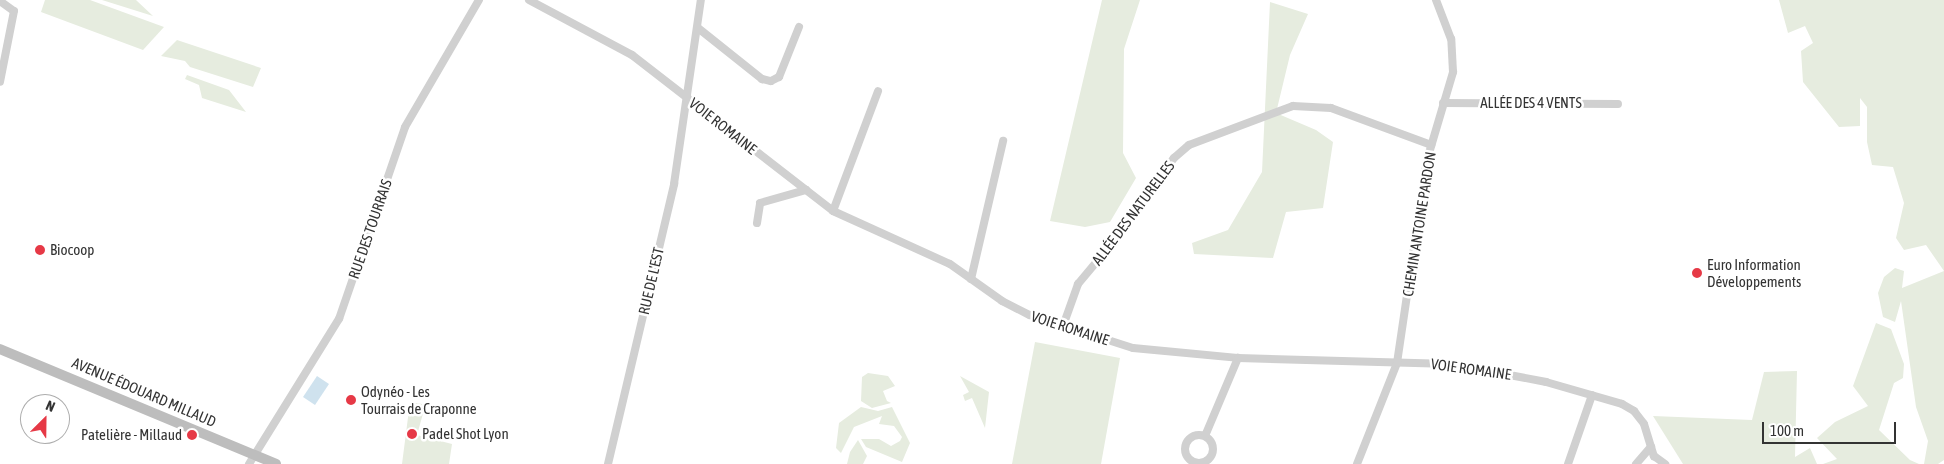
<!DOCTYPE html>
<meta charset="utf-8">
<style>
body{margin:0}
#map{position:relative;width:1944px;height:464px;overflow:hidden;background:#fff;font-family:"Asap Condensed",sans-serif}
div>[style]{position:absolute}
.green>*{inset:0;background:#e6ecdf}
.water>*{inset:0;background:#cfe2ee}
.street>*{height:8px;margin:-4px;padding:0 4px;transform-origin:4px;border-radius:4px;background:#d0d0d0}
.street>.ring{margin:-4px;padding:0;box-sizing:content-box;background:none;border:8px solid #d0d0d0;border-radius:50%}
.secondary>*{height:10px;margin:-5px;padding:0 5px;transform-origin:5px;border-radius:5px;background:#bdbdbd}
.dots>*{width:14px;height:14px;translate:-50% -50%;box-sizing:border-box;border:2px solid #fff;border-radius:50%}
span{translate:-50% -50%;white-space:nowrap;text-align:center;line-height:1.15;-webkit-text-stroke:5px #fff;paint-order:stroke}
.street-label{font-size:15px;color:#333}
.poi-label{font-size:15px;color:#333}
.left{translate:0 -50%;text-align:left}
.right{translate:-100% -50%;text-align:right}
.north{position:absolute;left:20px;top:394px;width:50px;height:50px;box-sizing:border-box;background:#fff;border:1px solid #adadad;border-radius:50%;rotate:23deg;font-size:14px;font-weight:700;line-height:20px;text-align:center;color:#333}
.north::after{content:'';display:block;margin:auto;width:18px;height:22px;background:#e63946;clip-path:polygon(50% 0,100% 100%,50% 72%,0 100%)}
.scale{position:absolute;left:1762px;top:422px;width:134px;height:22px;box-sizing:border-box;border:2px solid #333;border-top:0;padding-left:6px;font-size:15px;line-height:18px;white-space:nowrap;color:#333;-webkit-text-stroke:4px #fff;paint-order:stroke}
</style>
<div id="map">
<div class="green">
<div style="clip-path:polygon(45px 0,90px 0,164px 27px,143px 50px,41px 12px)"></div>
<div style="clip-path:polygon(102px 0,136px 0,153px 16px)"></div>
<div style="clip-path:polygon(1102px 0,1140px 0,1124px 49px,1123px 153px,1136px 178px,1110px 222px,1085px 227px,1050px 221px)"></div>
<div style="clip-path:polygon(1779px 0,1944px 0,1944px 460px,1938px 464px,1924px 464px,1928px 441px,1916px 407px,1901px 301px,1895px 322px,1883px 317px,1878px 293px,1884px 277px,1895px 268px,1904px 271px,1902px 288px,1944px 271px,1926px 245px,1904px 250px,1896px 238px,1904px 203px,1893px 167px,1872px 165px,1867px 142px,1867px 107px,1860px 98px,1860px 126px,1839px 127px,1803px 82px,1801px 51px,1813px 43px,1805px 26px,1788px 33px)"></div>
<div style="clip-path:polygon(1270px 2px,1308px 14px,1290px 55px,1276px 113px,1316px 130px,1333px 142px,1323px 208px,1286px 212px,1273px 258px,1194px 254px,1192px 243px,1228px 230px,1262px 172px)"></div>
<div style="clip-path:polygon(177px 40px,261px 68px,253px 87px,190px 67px,185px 61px,161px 56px)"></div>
<div style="clip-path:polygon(187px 75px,229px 90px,246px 112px,202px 98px,199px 85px,185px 79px)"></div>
<div style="clip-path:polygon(1876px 323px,1891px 329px,1904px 364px,1903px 378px,1894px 383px,1879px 430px,1910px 460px,1919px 464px,1823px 464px,1837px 459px,1817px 438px,1835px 422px,1868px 406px,1853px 386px)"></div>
<div style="clip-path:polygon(1035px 342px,1120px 358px,1101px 464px,1012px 464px)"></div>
<div style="clip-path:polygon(1797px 371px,1795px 457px,1810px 448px,1817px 464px,1683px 464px,1653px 416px,1752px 420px,1764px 372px)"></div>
<div style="clip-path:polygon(868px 373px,888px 376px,895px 386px,883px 391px,887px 401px,891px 403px,872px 408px,861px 401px,862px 377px)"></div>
<div style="clip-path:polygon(960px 376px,989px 392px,985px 428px,972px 398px,965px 401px,963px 395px,969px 392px)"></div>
<div style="clip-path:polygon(410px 402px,422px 404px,424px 410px,417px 435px,452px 444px,449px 464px,402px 464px)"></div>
<div style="clip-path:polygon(861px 407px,878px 411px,892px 407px,910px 443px,902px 462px,866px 447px,861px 439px,879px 439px,891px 446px,900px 441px,902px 437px,894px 426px,879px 424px,882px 416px,854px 427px,841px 453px,836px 448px,839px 423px)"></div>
<div style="clip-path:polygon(858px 440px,867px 456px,863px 464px,847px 464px,850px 452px)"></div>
</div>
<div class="water">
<div style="clip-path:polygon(317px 376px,329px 384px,315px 405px,303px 397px)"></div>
</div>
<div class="street">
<div style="left:529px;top:0;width:117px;rotate:28.1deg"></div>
<div style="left:632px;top:55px;width:254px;rotate:37.8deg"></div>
<div style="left:833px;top:211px;width:128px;rotate:24.4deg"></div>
<div style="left:950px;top:264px;width:64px;rotate:35.4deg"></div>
<div style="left:1002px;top:301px;width:31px;rotate:27deg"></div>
<div style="left:1030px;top:315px;width:108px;rotate:17.8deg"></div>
<div style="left:1133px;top:348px;width:105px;rotate:5.4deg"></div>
<div style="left:1238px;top:358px;width:213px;rotate:1.6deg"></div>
<div style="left:1451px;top:364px;width:97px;rotate:10.7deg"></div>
<div style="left:1546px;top:382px;width:79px;rotate:16.1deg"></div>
<div style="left:1622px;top:404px;width:14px;rotate:30deg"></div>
<div style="left:1634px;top:411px;width:16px;rotate:52deg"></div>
<div style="left:1644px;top:424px;width:34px;rotate:73deg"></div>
<div style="left:1654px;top:456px;width:14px;rotate:36deg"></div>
<div style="left:0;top:1px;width:17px;rotate:36deg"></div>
<div style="left:14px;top:11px;width:72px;rotate:101.2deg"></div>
<div style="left:698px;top:28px;width:82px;rotate:38.6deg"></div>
<div style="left:762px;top:79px;width:9px;rotate:13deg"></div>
<div style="left:771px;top:81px;width:9px;rotate:-27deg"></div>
<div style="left:779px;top:77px;width:54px;rotate:-68.2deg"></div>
<div style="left:1443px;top:103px;width:175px;rotate:0.3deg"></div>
<div style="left:833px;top:211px;width:128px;rotate:-69.4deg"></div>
<div style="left:757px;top:223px;width:20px;rotate:-81deg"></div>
<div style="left:760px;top:203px;width:48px;rotate:-15.8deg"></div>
<div style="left:971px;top:279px;width:142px;rotate:-76.9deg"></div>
<div style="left:1063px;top:326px;width:45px;rotate:-70.3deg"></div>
<div style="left:1078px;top:284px;width:64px;rotate:-50.1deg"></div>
<div style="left:1119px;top:235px;width:95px;rotate:-54.5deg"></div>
<div style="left:1174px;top:158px;width:20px;rotate:-41deg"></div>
<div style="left:1189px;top:145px;width:111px;rotate:-20.6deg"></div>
<div style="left:1293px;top:106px;width:38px;rotate:3deg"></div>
<div style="left:1331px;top:108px;width:107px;rotate:20.3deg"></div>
<div class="ring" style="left:1185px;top:435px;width:20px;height:20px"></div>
<div style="left:1205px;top:436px;width:85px;rotate:-67.1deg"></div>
<div style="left:249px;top:464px;width:171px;rotate:-58.2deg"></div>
<div style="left:339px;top:319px;width:203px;rotate:-71deg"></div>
<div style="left:405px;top:127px;width:147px;rotate:-59.8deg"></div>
<div style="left:608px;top:464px;width:288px;rotate:-76.7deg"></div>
<div style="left:674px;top:184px;width:186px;rotate:-81.7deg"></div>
<div style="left:1357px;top:464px;width:109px;rotate:-68.4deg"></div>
<div style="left:1397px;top:363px;width:205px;rotate:-81.6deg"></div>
<div style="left:1427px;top:160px;width:92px;rotate:-73.5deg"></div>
<div style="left:1453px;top:72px;width:33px;rotate:-93deg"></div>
<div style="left:1451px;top:39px;width:42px;rotate:-111deg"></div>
<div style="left:1568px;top:464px;width:73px;rotate:-70.8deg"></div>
<div style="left:1636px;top:464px;width:23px;rotate:-49deg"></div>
</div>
<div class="secondary">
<div style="left:0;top:349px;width:299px;rotate:22.6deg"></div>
</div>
<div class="dots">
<div style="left:40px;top:250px;background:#e63946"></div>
<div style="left:1697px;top:273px;background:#e63946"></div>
<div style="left:351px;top:400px;background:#e63946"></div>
<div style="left:412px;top:434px;background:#e63946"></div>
<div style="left:192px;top:435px;background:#e63946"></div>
</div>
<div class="street-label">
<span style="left:1531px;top:103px">ALLÉE DES 4 VENTS</span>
<span style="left:723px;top:126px;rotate:38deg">VOIE ROMAINE</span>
<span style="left:1133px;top:213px;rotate:-53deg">ALLÉE DES NATURELLES</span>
<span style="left:1419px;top:224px;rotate:-81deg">CHEMIN ANTOINE PARDON</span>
<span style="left:370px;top:229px;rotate:-71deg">RUE DES TOURRAIS</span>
<span style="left:651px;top:281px;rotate:-77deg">RUE DE L'EST</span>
<span style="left:1070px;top:328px;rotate:18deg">VOIE ROMAINE</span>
<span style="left:1471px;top:369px;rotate:8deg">VOIE ROMAINE</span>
<span style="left:144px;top:392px;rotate:23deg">AVENUE ÉDOUARD MILLAUD</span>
</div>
<div class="poi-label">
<span class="left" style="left:50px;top:250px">Biocoop</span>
<span class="left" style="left:1707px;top:273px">Euro Information<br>Développements</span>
<span class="left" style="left:361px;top:400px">Odynéo - Les<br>Tourrais de Craponne</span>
<span class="left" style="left:422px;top:434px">Padel Shot Lyon</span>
<span class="right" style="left:182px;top:435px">Patelière - Millaud</span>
</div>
<div class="north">N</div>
<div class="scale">100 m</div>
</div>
